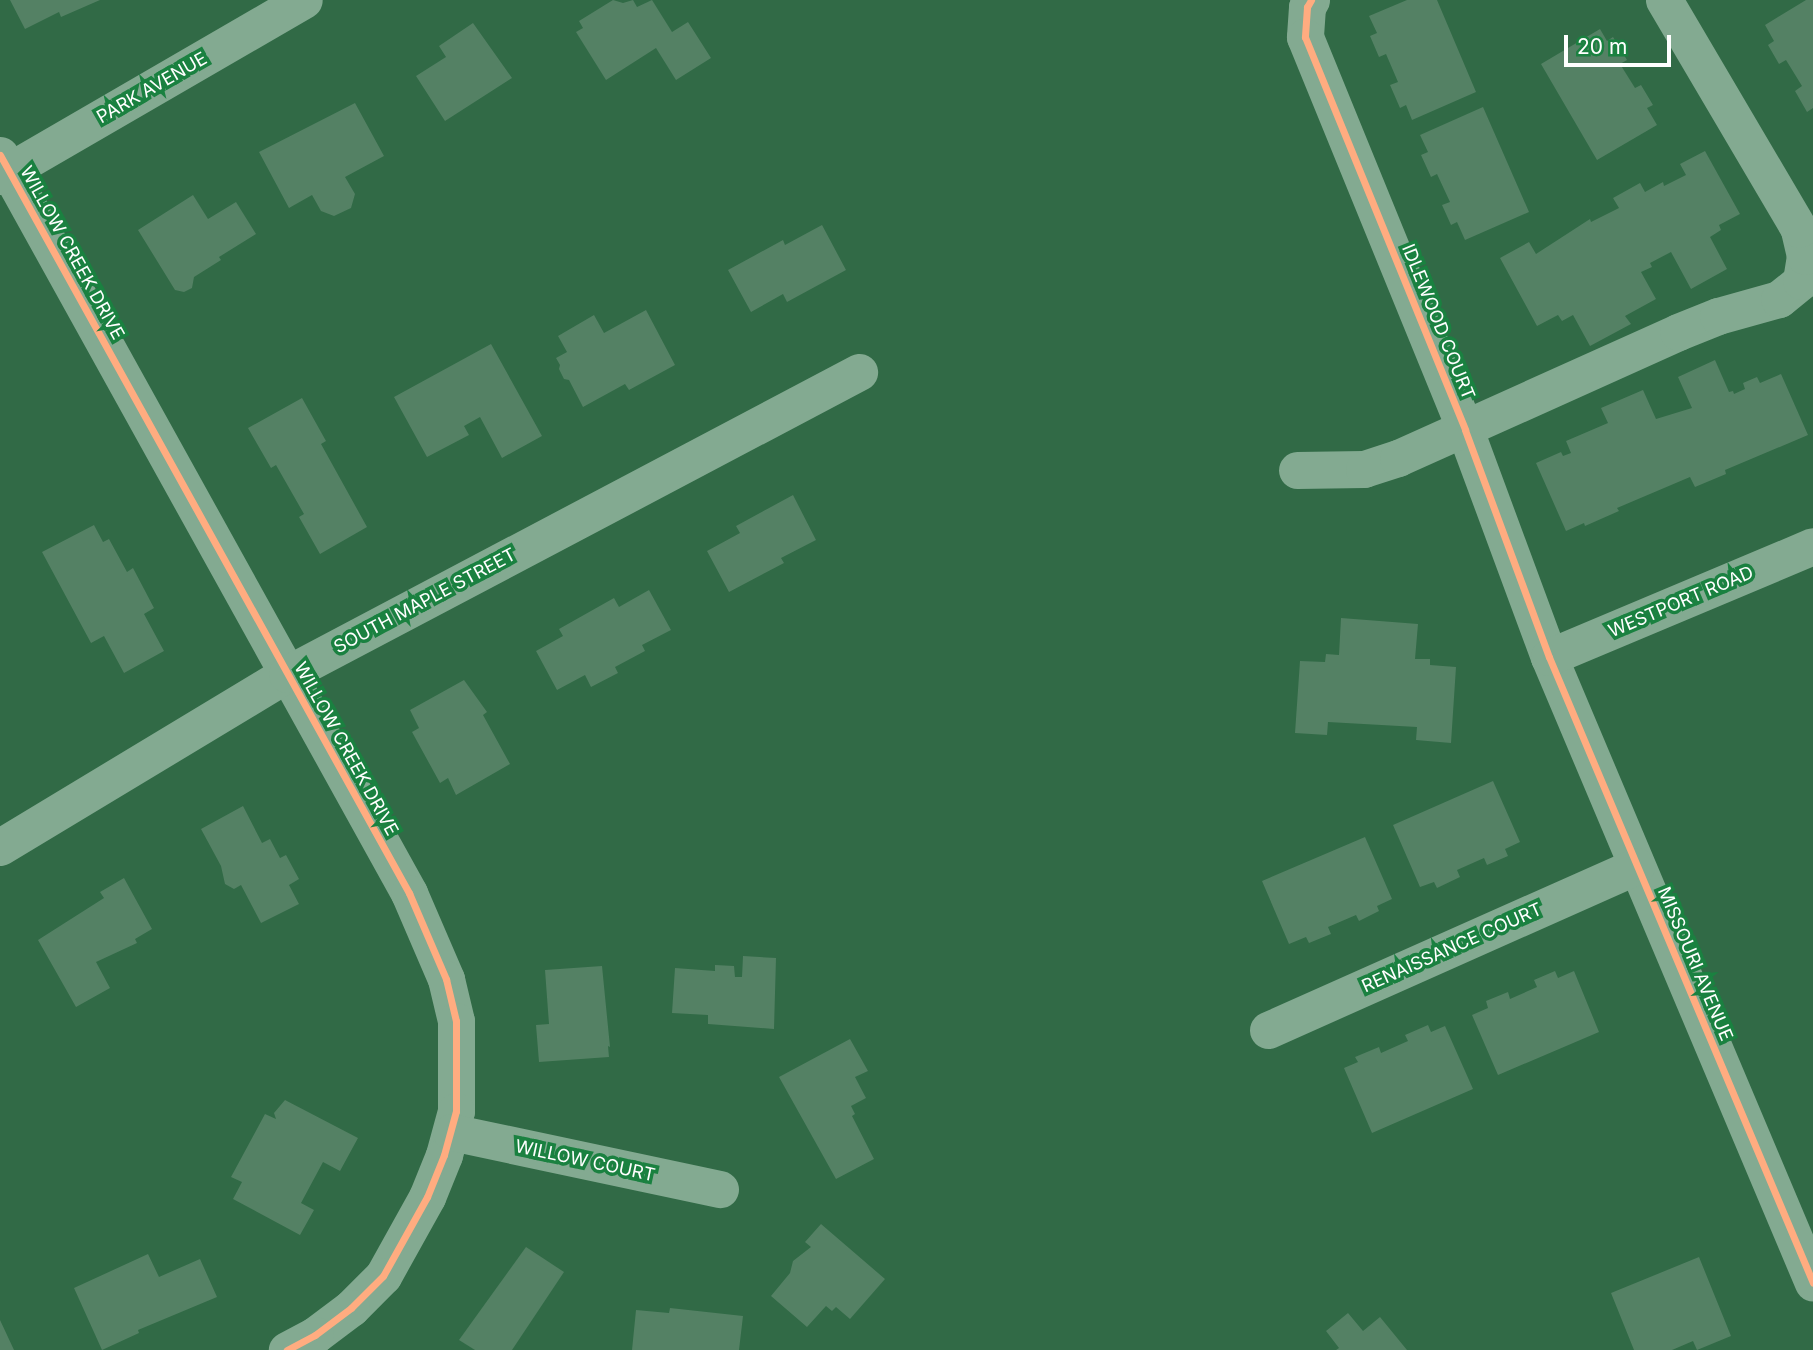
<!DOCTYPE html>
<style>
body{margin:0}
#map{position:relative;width:1813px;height:1350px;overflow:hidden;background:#316a46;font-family:Inter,sans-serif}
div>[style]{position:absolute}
.building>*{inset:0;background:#548164}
.minor>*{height:37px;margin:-18.5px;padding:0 18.5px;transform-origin:18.5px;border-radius:18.5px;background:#83aa91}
.cycleway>*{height:7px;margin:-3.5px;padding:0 3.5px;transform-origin:3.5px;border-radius:3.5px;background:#ffac80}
span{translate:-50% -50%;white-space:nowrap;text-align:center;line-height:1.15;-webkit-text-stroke:7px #1a8140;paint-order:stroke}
.street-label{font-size:18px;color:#fff}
.scale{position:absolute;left:1564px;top:35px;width:107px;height:32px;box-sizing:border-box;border:4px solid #fff;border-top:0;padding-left:9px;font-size:21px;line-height:24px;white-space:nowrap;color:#fff;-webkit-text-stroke:5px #1a8140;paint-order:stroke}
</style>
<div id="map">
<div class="building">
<div style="clip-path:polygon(10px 0,100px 0,61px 17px,59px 12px,25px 29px)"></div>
<div style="clip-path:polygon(613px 0,623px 3px,633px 0,637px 7px,652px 0,672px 32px,688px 22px,711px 58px,676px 80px,656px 48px,606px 80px,576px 32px,583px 28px,579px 21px)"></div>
<div style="clip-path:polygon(1407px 0,1437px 0,1476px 92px,1412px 120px,1406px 105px,1400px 108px,1390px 85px,1398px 82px,1386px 54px,1379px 57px,1370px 36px,1377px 33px,1369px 16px)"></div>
<div style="clip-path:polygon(1806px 0,1813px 0,1813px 108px,1807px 112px,1795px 91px,1802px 86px,1786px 60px,1779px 64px,1768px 45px,1774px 41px,1765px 25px)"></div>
<div style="clip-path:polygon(473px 23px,512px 78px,445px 121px,416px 76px,446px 57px,439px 46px)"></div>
<div style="clip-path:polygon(1600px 29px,1607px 41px,1613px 37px,1627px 60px,1620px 64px,1635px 88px,1641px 85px,1653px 105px,1647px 108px,1657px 125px,1597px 160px,1541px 64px)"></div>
<div style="clip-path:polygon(355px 103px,384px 156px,345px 177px,355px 194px,351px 208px,334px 216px,321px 211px,312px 195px,289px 208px,259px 152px)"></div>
<div style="clip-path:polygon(1483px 107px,1529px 212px,1465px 240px,1457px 222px,1451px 225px,1442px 205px,1450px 202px,1437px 174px,1431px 177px,1421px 155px,1428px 152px,1420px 135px)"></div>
<div style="clip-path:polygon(1705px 151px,1740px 214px,1719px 225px,1721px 230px,1710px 237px,1727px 269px,1691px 289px,1671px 252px,1650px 263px,1652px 267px,1641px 272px,1656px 299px,1625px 316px,1631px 324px,1590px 346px,1573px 315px,1562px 321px,1558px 315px,1537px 326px,1500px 258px,1529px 242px,1536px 254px,1590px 219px,1591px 222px,1619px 208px,1613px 198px,1640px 183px,1645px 192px,1663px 182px,1664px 186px,1686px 175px,1680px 164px)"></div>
<div style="clip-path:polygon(193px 195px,208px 219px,236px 202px,256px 234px,219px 257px,221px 260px,194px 277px,192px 288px,184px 292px,175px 290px,138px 230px)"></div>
<div style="clip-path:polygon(822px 225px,846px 270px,787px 302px,783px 294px,751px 312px,728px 270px,783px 240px,785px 245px)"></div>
<div style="clip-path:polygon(646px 310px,675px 365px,629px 390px,625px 384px,583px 407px,569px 380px,564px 379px,559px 369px,560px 365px,556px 358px,567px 352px,558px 336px,594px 315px,604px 333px)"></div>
<div style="clip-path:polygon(491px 344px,542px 436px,502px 458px,480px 417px,464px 426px,469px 435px,427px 457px,394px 397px)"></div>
<div style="clip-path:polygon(1715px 360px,1729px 392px,1733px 391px,1734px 394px,1745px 389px,1743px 383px,1757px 377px,1760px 383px,1781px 374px,1808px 435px,1725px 470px,1726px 474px,1695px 487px,1690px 477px,1617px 508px,1619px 511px,1585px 526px,1584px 523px,1566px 531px,1536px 463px,1561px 452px,1563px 456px,1571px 453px,1566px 441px,1608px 423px,1601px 408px,1643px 390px,1656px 419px,1692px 408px,1678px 377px)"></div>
<div style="clip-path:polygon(302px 398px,326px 441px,321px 444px,367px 527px,320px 554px,299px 517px,304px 514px,276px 465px,271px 468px,248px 428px)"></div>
<div style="clip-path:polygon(793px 495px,816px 540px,781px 558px,784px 563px,729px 592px,707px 551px,740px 533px,736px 526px)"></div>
<div style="clip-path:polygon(94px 525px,103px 542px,109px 539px,127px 572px,133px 568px,154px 608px,144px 614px,164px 651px,124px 673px,104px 636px,91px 643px,42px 552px)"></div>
<div style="clip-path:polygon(649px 590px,671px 630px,642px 645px,645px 651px,615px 667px,618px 673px,591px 687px,585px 675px,557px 690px,536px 651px,563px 636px,559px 629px,614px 598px,619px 607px)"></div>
<div style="clip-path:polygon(1341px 618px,1418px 624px,1415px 659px,1430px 659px,1430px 665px,1456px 667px,1451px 743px,1416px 740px,1417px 727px,1328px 722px,1327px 735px,1295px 733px,1300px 661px,1325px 662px,1326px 654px,1339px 655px)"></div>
<div style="clip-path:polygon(464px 680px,487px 712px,483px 715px,510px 764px,456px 795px,448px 778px,440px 783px,412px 732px,419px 728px,410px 710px)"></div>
<div style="clip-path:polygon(1493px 781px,1520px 842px,1505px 849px,1508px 856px,1487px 865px,1484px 858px,1457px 870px,1460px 877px,1437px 888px,1434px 882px,1420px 887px,1393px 825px)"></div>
<div style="clip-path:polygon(243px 806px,262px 843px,270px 839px,280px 858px,286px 855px,299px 879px,289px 885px,299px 904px,261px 923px,241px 885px,234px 889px,225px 884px,221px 866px,201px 829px)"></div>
<div style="clip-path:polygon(1365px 837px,1392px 899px,1377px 906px,1379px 911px,1359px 921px,1356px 915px,1328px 927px,1331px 934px,1309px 943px,1306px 937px,1289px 944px,1262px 881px)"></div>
<div style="clip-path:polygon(124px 878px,152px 929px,135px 939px,137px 943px,96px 962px,110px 988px,76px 1007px,38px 940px,104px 898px,100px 892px)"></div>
<div style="clip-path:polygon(743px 956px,776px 958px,774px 1029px,708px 1024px,708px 1015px,672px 1013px,675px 968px,715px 971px,715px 965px,734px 966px,735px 977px,742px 977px)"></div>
<div style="clip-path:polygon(602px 966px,610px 1047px,608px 1046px,609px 1057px,539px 1062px,536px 1025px,549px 1024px,545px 970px)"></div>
<div style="clip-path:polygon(1555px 971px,1558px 978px,1574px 971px,1599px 1032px,1498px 1075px,1472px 1015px,1488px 1008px,1486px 1001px,1508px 992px,1510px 999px,1537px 987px,1534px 980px)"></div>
<div style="clip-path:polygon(1428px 1025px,1431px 1032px,1445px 1026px,1473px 1089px,1372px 1133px,1344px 1068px,1358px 1062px,1355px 1057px,1379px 1047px,1381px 1053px,1408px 1041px,1405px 1035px)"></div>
<div style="clip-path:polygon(850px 1039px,868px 1071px,855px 1077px,866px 1098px,851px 1106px,855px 1114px,852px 1116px,874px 1159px,836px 1179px,779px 1077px)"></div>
<div style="clip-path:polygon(285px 1100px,358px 1138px,340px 1171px,323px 1162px,301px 1203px,314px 1210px,300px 1235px,233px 1199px,242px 1182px,231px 1177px,265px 1114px,276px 1119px,274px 1113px)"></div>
<div style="clip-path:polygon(821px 1224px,885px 1279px,850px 1319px,836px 1307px,832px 1311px,826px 1306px,807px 1327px,771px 1296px,790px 1273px,793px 1261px,811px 1247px,805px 1242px)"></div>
<div style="clip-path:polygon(526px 1247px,564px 1272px,512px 1350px,475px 1350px,459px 1340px)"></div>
<div style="clip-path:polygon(148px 1254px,159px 1277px,200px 1259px,217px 1297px,138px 1330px,139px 1333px,102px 1350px,74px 1288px)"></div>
<div style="clip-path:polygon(1699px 1257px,1731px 1336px,1697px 1350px,1693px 1341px,1672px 1350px,1634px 1350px,1611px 1293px)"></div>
<div style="clip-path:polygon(670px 1308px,743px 1316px,739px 1350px,632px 1350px,636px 1310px,669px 1313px)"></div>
<div style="clip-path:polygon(1348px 1313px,1363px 1331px,1380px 1317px,1407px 1350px,1336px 1350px,1339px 1348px,1326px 1331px)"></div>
<div style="clip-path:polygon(0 1320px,14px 1350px,0 1350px)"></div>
</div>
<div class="minor">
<div style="left:1311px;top:0;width:8px;rotate:120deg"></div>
<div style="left:1307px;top:7px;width:30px;rotate:94deg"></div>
<div style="left:1305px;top:37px;width:424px;rotate:67.8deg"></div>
<div style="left:1465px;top:430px;width:242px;rotate:69.7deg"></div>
<div style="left:1549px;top:657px;width:679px;rotate:67.13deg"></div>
<div style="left:0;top:155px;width:844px;rotate:61deg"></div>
<div style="left:409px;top:893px;width:94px;rotate:66.7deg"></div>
<div style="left:446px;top:979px;width:43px;rotate:76.6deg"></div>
<div style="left:456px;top:1021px;width:90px;rotate:90deg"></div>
<div style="left:456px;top:1111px;width:46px;rotate:105.3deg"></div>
<div style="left:444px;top:1155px;width:45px;rotate:112deg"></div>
<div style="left:427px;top:1197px;width:90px;rotate:119.1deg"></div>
<div style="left:383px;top:1276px;width:45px;rotate:135deg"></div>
<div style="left:351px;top:1308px;width:45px;rotate:143.1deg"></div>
<div style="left:315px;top:1335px;width:32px;rotate:152deg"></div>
<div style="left:0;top:176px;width:351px;rotate:-30.1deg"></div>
<div style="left:1297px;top:470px;width:67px;rotate:-0.9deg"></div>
<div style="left:1364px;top:469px;width:36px;rotate:-18deg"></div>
<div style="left:1398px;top:458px;width:307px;rotate:-24.2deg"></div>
<div style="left:1678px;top:332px;width:43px;rotate:-21.8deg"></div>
<div style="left:1718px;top:316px;width:63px;rotate:-15.6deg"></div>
<div style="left:1779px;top:299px;width:28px;rotate:-39deg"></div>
<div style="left:1801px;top:281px;width:25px;rotate:-81deg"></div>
<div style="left:1805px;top:256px;width:28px;rotate:-103deg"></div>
<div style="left:1799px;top:229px;width:266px;rotate:-120.5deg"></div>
<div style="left:1549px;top:657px;width:286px;rotate:-22.8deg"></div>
<div style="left:0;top:847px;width:335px;rotate:-31.1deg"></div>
<div style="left:287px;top:674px;width:647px;rotate:-27.83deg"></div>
<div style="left:1268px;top:1030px;width:403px;rotate:-24deg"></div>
<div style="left:451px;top:1132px;width:275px;rotate:12deg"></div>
</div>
<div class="cycleway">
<div style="left:1311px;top:0;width:8px;rotate:120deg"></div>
<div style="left:1307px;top:7px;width:30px;rotate:94deg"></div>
<div style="left:1305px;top:37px;width:424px;rotate:67.8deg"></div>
<div style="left:1465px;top:430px;width:242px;rotate:69.7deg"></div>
<div style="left:1549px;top:657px;width:679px;rotate:67.13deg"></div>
<div style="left:0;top:155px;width:844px;rotate:61deg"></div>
<div style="left:409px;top:893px;width:94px;rotate:66.7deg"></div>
<div style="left:446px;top:979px;width:43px;rotate:76.6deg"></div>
<div style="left:456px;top:1021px;width:90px;rotate:90deg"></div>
<div style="left:456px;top:1111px;width:46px;rotate:105.3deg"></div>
<div style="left:444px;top:1155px;width:45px;rotate:112deg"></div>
<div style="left:427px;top:1197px;width:90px;rotate:119.1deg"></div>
<div style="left:383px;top:1276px;width:45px;rotate:135deg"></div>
<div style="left:351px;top:1308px;width:45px;rotate:143.1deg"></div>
<div style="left:315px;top:1335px;width:32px;rotate:152deg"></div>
</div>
<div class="street-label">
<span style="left:152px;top:88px;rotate:-30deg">PARK AVENUE</span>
<span style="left:72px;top:253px;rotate:61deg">WILLOW CREEK DRIVE</span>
<span style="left:1438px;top:322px;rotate:68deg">IDLEWOOD COURT</span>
<span style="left:425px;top:601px;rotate:-28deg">SOUTH MAPLE STREET</span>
<span style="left:1681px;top:602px;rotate:-23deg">WESTPORT ROAD</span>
<span style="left:346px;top:749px;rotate:61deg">WILLOW CREEK DRIVE</span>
<span style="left:1452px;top:948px;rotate:-24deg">RENAISSANCE COURT</span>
<span style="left:1695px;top:964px;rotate:67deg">MISSOURI AVENUE</span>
<span style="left:585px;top:1161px;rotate:12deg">WILLOW COURT</span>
</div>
<div class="scale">20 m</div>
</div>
